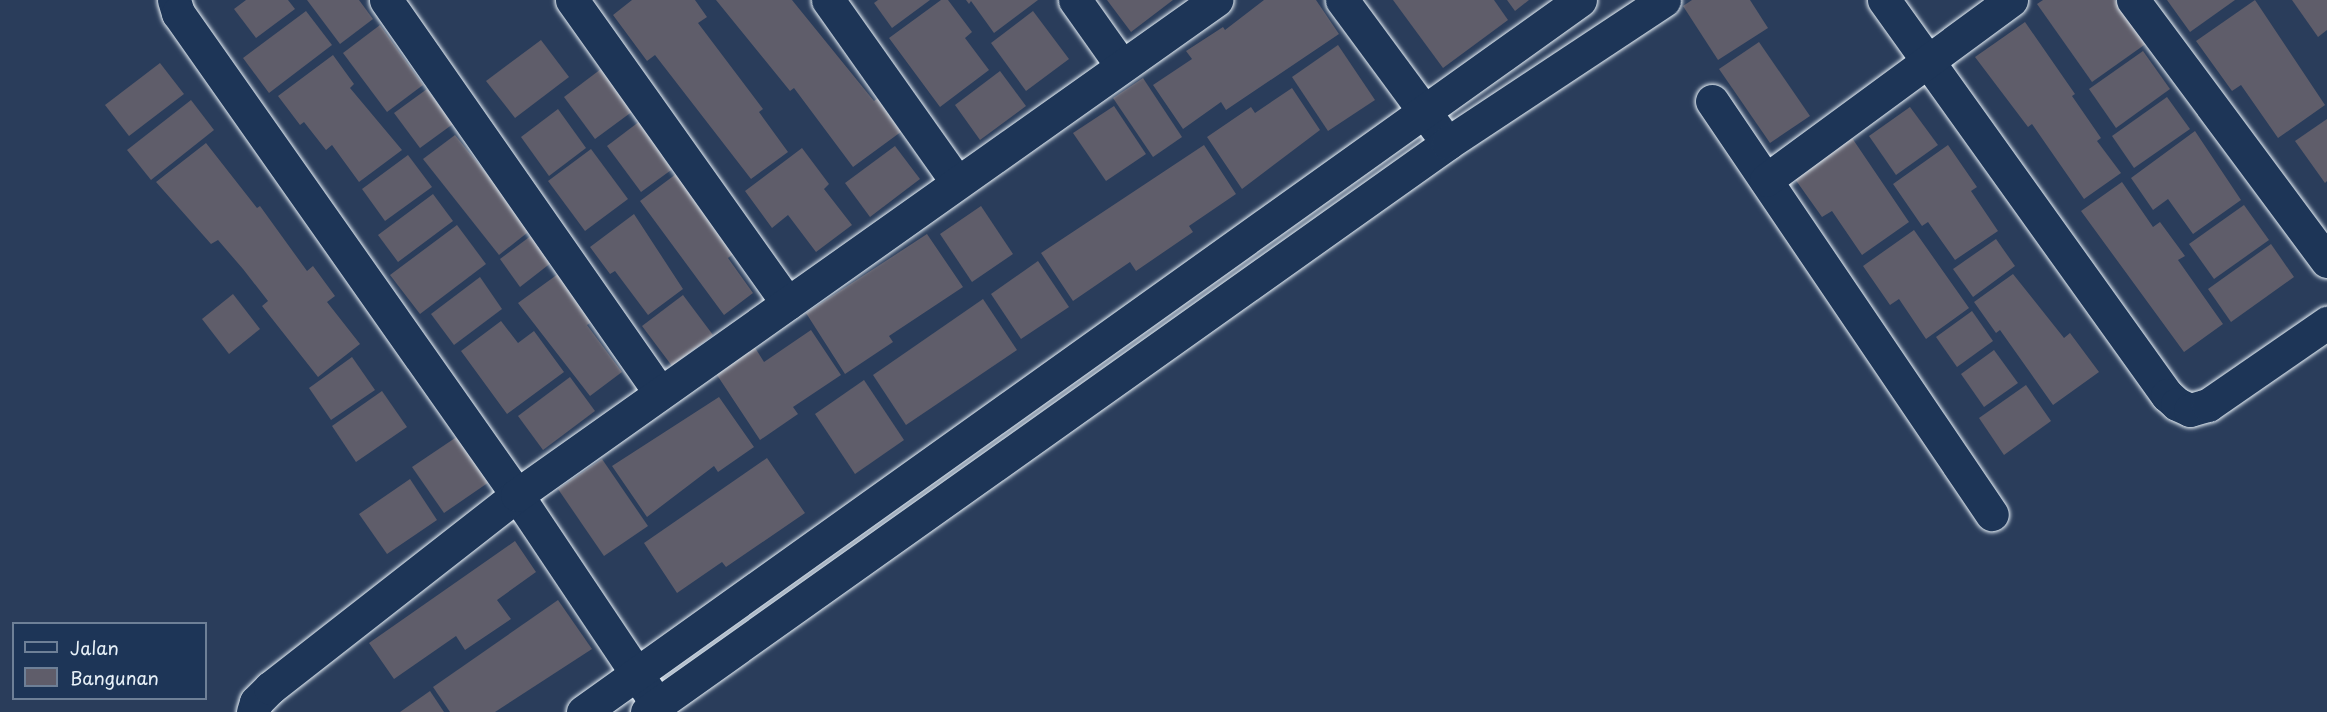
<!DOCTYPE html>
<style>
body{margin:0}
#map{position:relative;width:2327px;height:712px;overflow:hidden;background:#2a3d5b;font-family:"Playpen Sans",sans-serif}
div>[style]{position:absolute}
.building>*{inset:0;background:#5f5d6a}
.roads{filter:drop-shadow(0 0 2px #e8f1f8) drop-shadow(0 0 2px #e8f1f8)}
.street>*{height:33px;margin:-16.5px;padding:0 16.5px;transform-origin:16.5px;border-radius:16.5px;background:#1d3557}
span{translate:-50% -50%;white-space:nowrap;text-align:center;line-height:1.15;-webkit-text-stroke:5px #1d3557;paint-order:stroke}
.legend{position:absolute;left:12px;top:622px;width:195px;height:78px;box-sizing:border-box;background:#1d3557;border:2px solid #6e8097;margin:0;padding:8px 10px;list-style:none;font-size:18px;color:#e8f1f8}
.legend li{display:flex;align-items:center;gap:12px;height:30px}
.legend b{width:30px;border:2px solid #6e8097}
</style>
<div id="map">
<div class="building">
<div style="clip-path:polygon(246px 0,288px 0,295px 9px,256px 38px,234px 9px)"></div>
<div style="clip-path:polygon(307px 0,359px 0,373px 19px,340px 44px)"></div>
<div style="clip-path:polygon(632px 0,695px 0,707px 17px,698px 23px,763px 109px,759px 112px,788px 152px,751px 179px,655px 55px,647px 61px,613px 15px)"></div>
<div style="clip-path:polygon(716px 0,792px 0,874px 101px,884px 93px,909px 126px,853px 167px,794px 88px,790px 91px)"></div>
<div style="clip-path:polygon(878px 0,930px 0,892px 28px,874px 3px)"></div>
<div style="clip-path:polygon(941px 0,948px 0,972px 32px,965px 38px,989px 70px,940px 107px,889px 38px)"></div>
<div style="clip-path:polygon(966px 0,1038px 0,994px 33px,971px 1px,969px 4px)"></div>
<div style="clip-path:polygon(1107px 0,1173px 0,1131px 32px)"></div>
<div style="clip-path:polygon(1264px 0,1316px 0,1339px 34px,1226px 110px,1221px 102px,1183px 129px,1153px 85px,1192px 59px,1186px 51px,1223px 27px,1225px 30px)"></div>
<div style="clip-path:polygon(1393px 0,1494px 0,1508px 20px,1443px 68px)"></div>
<div style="clip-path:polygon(1507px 0,1529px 0,1515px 11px)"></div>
<div style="clip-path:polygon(1692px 0,1750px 0,1768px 28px,1718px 60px,1683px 6px)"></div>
<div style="clip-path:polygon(2043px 0,2115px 0,2147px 43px,2092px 82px,2037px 4px)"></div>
<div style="clip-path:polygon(2167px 0,2235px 0,2190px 32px)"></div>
<div style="clip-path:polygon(2255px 0,2325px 105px,2278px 138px,2241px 85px,2232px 91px,2196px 41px)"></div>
<div style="clip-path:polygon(2292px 0,2327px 0,2327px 30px,2318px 37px)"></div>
<div style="clip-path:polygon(306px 11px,332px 45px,269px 93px,243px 58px)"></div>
<div style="clip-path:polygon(1033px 11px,1069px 59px,1026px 91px,991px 43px)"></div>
<div style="clip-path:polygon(2025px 22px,2075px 94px,2072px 96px,2101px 138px,2097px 141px,2121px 173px,2084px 199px,2032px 124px,2028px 127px,1975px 57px)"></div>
<div style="clip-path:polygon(380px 25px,423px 85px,387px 112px,343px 53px)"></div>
<div style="clip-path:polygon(541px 40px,569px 77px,515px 118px,486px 81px)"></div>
<div style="clip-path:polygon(1759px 42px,1810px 116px,1770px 143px,1719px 69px)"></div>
<div style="clip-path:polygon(1338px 45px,1375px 100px,1328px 131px,1292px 77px)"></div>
<div style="clip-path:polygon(2143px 51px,2170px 89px,2116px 128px,2089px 89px)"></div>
<div style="clip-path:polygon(333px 55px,354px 84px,350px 88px,402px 150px,359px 182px,332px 145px,326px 150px,304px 122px,300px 125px,278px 96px)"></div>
<div style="clip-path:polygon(160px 63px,184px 94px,129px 136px,105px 105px)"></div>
<div style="clip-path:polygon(601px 69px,633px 111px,595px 139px,564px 97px)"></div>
<div style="clip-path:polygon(1000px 71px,1026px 106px,980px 140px,955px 105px)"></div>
<div style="clip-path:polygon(1143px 78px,1182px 137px,1153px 157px,1113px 98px)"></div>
<div style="clip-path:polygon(1292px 88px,1320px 130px,1242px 189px,1207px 137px,1251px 107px,1255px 113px)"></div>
<div style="clip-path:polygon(427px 89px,453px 124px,420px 148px,394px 113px)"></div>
<div style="clip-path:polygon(2167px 97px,2190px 129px,2134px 168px,2112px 136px)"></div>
<div style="clip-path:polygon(191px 100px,214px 130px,151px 180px,127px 150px)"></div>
<div style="clip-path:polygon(1114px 106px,1146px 154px,1106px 181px,1073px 133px)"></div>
<div style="clip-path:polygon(1910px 107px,1938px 145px,1896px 175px,1869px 136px)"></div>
<div style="clip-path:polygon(558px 109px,586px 148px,549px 176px,521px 137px)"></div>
<div style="clip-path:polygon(644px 118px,678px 165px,641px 192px,607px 146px)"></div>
<div style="clip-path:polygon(2327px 119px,2327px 181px,2325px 183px,2295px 141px)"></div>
<div style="clip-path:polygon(2195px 131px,2241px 200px,2193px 234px,2168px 199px,2153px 210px,2131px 178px)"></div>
<div style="clip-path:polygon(1848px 132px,1909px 222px,1862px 255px,1832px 211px,1822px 217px,1790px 172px)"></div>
<div style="clip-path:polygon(455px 135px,532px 229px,499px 255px,423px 159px)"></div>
<div style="clip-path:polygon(206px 143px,257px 208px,260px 206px,307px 271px,313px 266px,335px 296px,327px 302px,360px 344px,318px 377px,262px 306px,268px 301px,243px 269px,218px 240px,211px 244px,156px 182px)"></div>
<div style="clip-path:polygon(1204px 145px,1236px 194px,1189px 226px,1193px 232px,1136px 271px,1130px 262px,1073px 301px,1041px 253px)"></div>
<div style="clip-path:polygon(1948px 145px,1977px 187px,1971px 191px,1998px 231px,1955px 260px,1928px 222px,1922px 226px,1893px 184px)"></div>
<div style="clip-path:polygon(895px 146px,920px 179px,870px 217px,845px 183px)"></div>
<div style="clip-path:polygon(802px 148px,829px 184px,824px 189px,852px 225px,816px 252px,788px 215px,772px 228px,745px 191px)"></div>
<div style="clip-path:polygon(591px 149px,628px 199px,585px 231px,548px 181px)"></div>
<div style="clip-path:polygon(408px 155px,432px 187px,385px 221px,362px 189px)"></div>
<div style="clip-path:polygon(676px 174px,738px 250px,728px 258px,753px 293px,724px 315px,640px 201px)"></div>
<div style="clip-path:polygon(2122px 182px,2153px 227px,2160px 222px,2185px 256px,2178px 260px,2223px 324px,2184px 352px,2081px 211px)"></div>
<div style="clip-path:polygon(433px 194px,453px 221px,398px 262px,378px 235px)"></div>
<div style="clip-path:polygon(2244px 205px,2269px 240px,2214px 279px,2189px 244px)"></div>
<div style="clip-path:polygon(981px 206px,1013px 254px,972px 282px,940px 234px)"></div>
<div style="clip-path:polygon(634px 214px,683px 289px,648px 315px,615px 271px,610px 274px,590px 247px)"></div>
<div style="clip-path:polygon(457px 225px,486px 264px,420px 314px,390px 275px)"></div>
<div style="clip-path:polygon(1914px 230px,1969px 308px,1926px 339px,1899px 299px,1890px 305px,1863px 266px)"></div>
<div style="clip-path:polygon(536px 232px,556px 259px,520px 287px,500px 259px)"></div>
<div style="clip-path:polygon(927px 234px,963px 287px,889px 336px,893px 342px,845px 374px,806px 313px)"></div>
<div style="clip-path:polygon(1996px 239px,2015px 266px,1973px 297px,1953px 269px)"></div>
<div style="clip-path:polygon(2271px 244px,2294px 277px,2231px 322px,2208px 289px)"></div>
<div style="clip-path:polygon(1038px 261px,1069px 307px,1021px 339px,991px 294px)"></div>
<div style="clip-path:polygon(558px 274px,593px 321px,587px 325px,622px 372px,590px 396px,518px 303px)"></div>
<div style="clip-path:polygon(2013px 274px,2064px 338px,2070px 333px,2099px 372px,2053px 405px,2000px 330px,1996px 333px,1974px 302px)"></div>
<div style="clip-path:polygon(480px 277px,502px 309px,454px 345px,431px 314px)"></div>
<div style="clip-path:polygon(233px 294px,260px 329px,229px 354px,202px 319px)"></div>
<div style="clip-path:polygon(683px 295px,713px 335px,672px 366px,642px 326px)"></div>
<div style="clip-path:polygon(983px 299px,1017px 350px,906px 425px,873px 375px)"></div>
<div style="clip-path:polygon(1972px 311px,1993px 341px,1957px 367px,1936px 337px)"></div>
<div style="clip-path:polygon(501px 321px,518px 343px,534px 331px,564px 372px,507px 414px,461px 351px)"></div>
<div style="clip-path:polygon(811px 330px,841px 375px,793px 407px,798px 414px,760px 440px,715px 372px,754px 346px,764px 362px)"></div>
<div style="clip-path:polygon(1994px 350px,2018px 383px,1984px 407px,1961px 374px)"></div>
<div style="clip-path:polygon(352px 357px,375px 390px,331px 420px,309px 388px)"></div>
<div style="clip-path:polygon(570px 377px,595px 411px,543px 450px,518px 416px)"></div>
<div style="clip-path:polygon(864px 380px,904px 440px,855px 474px,815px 414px)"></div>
<div style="clip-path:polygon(2026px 385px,2051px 421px,2004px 455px,1979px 418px)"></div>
<div style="clip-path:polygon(382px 391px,407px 427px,356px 462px,332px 426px)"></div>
<div style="clip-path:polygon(719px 397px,754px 447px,718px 472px,714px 466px,647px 517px,612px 466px)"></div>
<div style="clip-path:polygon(461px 434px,492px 480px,444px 513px,412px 467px)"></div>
<div style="clip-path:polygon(767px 458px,805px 513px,726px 567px,722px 562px,677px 593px,644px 543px)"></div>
<div style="clip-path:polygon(602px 459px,648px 526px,604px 556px,558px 489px)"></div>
<div style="clip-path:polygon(410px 479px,437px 520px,387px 554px,359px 514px)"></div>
<div style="clip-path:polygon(515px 541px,536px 572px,497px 600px,511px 619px,465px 650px,456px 636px,394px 679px,369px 643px)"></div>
<div style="clip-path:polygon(558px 600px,592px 649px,495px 712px,450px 712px,433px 687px)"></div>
<div style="clip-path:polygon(430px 691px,444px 712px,400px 712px)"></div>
</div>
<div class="roads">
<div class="street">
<div style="left:174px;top:0;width:14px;rotate:73deg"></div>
<div style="left:178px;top:13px;width:589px;rotate:54.88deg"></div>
<div style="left:517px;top:495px;width:236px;rotate:56.2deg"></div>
<div style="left:386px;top:0;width:479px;rotate:55.1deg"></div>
<div style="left:572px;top:0;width:372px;rotate:54.6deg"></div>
<div style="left:828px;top:0;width:223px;rotate:54.7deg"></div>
<div style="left:1075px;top:0;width:80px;rotate:54.7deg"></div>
<div style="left:1342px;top:0;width:160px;rotate:53.6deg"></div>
<div style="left:1884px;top:0;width:486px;rotate:54.4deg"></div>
<div style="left:2167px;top:395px;width:13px;rotate:42deg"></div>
<div style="left:2177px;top:404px;width:14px;rotate:25deg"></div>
<div style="left:2190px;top:410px;width:19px;rotate:-16deg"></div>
<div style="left:2208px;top:405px;width:145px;rotate:-34.6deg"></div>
<div style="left:2133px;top:0;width:325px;rotate:53.4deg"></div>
<div style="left:1712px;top:101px;width:499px;rotate:55.9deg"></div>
<div style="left:1766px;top:180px;width:304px;rotate:-36.3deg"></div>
<div style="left:253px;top:712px;width:10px;rotate:-73deg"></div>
<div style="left:256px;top:702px;width:20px;rotate:-45deg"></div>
<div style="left:270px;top:688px;width:313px;rotate:-38deg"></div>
<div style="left:517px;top:495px;width:857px;rotate:-35.3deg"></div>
<div style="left:583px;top:712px;width:1225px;rotate:-35.53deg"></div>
<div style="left:647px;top:712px;width:983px;rotate:-35.39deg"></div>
<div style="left:1448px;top:143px;width:259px;rotate:-33.5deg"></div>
</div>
</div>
<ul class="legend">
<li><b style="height:8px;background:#1d3557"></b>Jalan</li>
<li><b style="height:16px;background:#5f5d6a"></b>Bangunan</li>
</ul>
</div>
